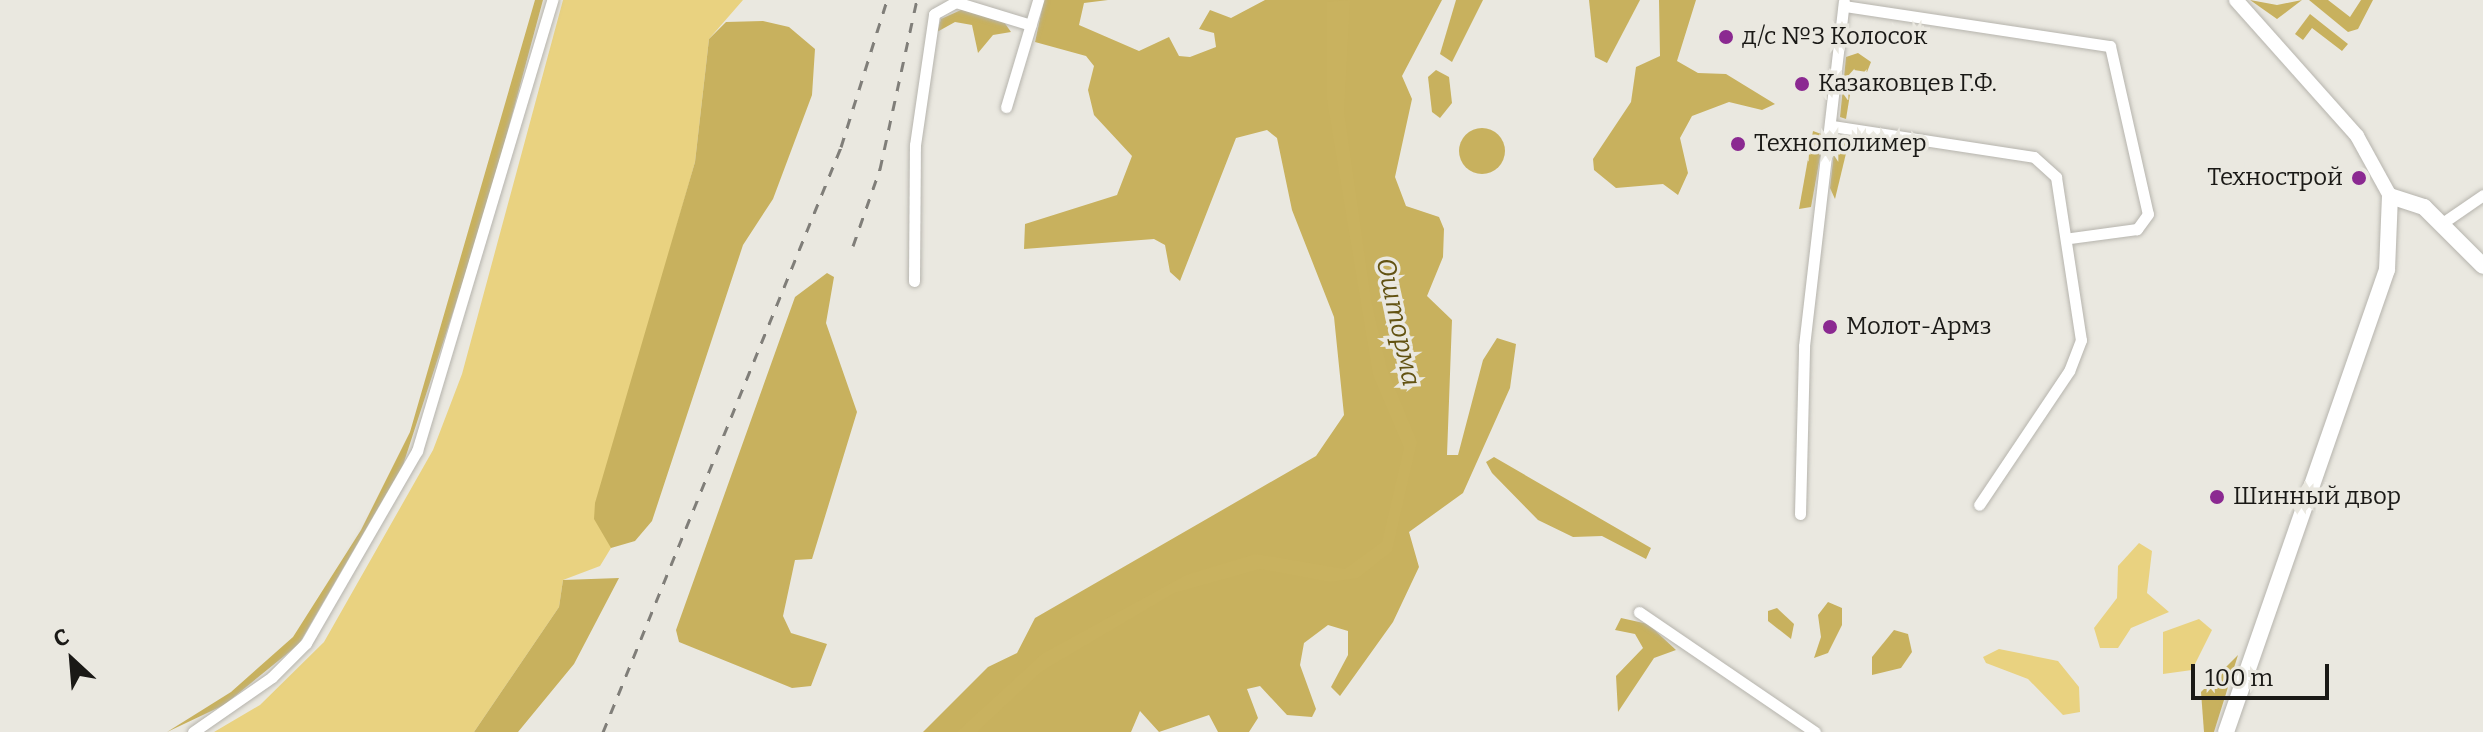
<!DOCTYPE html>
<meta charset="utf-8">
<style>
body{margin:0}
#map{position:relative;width:2483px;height:732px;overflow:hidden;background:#eae8e0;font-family:Bitter,serif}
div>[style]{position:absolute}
.green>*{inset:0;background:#e9d280}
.forest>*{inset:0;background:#c8b15e}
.round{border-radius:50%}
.water>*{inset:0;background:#c9b25f}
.roads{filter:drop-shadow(0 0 2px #b6b4ad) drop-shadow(0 0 2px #b6b4ad)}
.minor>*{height:11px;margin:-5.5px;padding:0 5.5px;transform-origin:5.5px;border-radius:5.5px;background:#fff}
.tertiary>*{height:14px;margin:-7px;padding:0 7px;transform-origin:7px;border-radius:7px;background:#fff}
.secondary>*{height:16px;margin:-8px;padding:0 8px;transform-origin:8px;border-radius:8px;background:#fff}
.rail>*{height:3px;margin-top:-1.5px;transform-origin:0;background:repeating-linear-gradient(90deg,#807e79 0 10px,transparent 0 20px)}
.dots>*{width:22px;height:22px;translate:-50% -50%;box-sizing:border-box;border:4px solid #eae8e0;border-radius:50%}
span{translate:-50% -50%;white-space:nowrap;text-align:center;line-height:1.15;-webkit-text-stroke:7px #eae8e0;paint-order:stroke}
.poi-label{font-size:24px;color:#1a1916}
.left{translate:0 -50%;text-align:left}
.right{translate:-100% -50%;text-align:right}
.water-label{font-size:26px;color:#625212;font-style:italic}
.north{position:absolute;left:32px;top:620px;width:80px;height:80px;-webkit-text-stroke:6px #eae8e0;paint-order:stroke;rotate:334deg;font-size:22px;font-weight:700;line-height:32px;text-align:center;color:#1a1916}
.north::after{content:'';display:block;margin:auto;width:28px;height:36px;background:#1a1916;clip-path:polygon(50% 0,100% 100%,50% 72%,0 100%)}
.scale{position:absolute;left:2191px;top:664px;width:138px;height:36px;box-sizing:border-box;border:4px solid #1a1916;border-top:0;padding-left:10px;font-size:24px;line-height:28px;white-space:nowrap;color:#1a1916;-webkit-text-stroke:6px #eae8e0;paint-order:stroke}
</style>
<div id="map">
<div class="green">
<div style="clip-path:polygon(563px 0,743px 0,709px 39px,695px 162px,610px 460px,611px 548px,600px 566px,563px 580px,559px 607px,474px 732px,214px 732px,260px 705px,324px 642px,433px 450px,462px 374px)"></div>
<div style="clip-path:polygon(2139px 543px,2152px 551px,2147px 593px,2169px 612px,2131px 628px,2118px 648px,2100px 648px,2094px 628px,2117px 598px,2118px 566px)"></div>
<div style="clip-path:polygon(2199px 619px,2212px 630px,2192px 670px,2163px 674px,2163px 632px)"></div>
<div style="clip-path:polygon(1999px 649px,2058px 661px,2079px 687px,2080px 712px,2063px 715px,2028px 679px,1986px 663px,1983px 657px)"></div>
</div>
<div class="forest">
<div style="clip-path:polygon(535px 0,543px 0,487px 208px,403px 465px,299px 644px,224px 705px,167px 732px,231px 692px,293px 637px,361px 530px,410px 432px)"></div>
<div style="clip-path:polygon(1044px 0,1108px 0,1084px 3px,1079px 25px,1139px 51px,1169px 37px,1179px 56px,1190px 57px,1216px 47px,1214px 33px,1199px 29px,1210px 10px,1231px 18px,1265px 0,1442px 0,1402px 76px,1412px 99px,1395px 177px,1406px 206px,1439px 217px,1444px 229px,1443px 257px,1427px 296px,1452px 320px,1447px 455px,1458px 455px,1483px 360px,1497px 338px,1516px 344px,1510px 388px,1463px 493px,1409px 532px,1419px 567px,1393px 622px,1340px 696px,1331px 687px,1348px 655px,1348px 631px,1328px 625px,1304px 643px,1300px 665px,1316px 709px,1312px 717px,1287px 715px,1260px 686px,1247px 689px,1258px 718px,1249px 732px,1218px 732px,1209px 715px,1159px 732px,1140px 711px,1131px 732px,923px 732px,988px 667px,1017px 653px,1035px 618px,1316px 456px,1344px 415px,1334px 317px,1292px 210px,1277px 138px,1267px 130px,1236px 138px,1180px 281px,1170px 272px,1165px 245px,1154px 239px,1024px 249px,1025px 224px,1117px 195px,1132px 156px,1094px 115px,1088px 90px,1094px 66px,1086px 56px,1035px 42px)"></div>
<div style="clip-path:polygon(1456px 0,1483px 0,1452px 62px,1440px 54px)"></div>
<div style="clip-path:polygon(1589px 0,1640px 0,1607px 63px,1595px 57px)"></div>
<div style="clip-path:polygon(1659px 0,1696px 0,1677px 61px,1698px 73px,1726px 74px,1775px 104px,1762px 110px,1729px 102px,1692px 116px,1680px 138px,1688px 173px,1678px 195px,1663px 184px,1616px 188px,1594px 170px,1593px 159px,1631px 102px,1636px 67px,1660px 56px)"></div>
<div style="clip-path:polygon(2250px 0,2277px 5px,2302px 0,2277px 19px)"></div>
<div style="clip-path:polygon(2309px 0,2328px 0,2350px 17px,2361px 0,2373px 0,2358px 29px,2348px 32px)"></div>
<div style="clip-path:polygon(963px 9px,1004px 22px,1011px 32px,993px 35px,978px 53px,972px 25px,955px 22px,937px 32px,941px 19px)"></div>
<div style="clip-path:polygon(2310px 14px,2348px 44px,2342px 51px,2312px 28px,2303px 40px,2295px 34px)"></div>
<div style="clip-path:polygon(763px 21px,789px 27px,815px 49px,812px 95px,773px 199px,743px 245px,652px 521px,635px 541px,611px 548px,594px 519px,595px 503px,695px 162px,709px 39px,726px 22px)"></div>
<div style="clip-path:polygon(1858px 53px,1871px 62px,1867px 72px,1854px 70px,1846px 119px,1840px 117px,1846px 57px)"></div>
<div style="clip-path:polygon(1436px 70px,1449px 77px,1452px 103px,1440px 118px,1432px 112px,1428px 77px)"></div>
<div class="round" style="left:1459px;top:128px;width:46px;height:46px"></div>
<div style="clip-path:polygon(1813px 131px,1824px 135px,1811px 207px,1799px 209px)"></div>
<div style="clip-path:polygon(1843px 138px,1849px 141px,1835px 199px,1830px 188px,1835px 143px)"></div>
<div style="clip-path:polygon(827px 273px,834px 277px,826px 323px,857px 412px,812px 559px,795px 560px,783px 616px,791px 633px,827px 644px,811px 686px,792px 688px,679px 642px,676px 630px,795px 297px)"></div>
<div style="clip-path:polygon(1494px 457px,1651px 548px,1646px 559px,1602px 536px,1573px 537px,1538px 520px,1492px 473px,1486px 462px)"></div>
<div style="clip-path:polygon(619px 578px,574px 664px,518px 732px,474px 732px,559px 607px,563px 580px)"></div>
<div style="clip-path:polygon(1828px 602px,1842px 608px,1842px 625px,1828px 653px,1814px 658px,1821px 637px,1818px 615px)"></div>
<div style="clip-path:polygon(1777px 608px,1794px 624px,1791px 639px,1768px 621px,1768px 611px)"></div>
<div style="clip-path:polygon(1621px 618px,1648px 624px,1676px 650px,1654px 658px,1618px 712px,1616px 676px,1643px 648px,1635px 634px,1615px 630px)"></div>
<div style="clip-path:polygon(1894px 630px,1908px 634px,1912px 652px,1901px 668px,1872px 675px,1872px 657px)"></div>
<div style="clip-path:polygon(2238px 655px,2214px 732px,2204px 732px,2201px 692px)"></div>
</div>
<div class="water">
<div style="clip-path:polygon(1350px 0,1344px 111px,1371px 300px,1387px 369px,1417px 442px,1392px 551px,1358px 578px,1330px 582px,1260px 569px,1174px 593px,1042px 671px,977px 732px,957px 732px,1042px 654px,1186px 575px,1256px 554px,1345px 569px,1382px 542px,1404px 448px,1373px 375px,1327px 100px,1327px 2px)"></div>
</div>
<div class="roads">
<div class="minor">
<div style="left:1844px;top:6px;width:269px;rotate:8.6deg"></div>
<div style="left:2110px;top:46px;width:172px;rotate:77.3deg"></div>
<div style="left:2148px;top:214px;width:19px;rotate:126deg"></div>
<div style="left:2137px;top:229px;width:68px;rotate:172.3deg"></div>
<div style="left:1006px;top:107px;width:112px;rotate:-73.3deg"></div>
<div style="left:1832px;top:126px;width:204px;rotate:8.7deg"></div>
<div style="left:2034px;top:157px;width:30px;rotate:42deg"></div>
<div style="left:2056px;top:177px;width:165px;rotate:81.3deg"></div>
<div style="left:2081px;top:340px;width:33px;rotate:111deg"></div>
<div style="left:2069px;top:371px;width:161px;rotate:123.9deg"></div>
<div style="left:2441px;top:224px;width:51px;rotate:-34.6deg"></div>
<div style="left:914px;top:281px;width:136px;rotate:-89.6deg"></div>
<div style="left:915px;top:145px;width:132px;rotate:-81.7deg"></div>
<div style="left:934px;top:14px;width:25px;rotate:-29deg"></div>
<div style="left:956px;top:2px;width:78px;rotate:17deg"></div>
<div style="left:1800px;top:514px;width:168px;rotate:-88.6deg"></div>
<div style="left:1804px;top:346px;width:347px;rotate:-83.4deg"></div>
<div style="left:1639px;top:612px;width:213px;rotate:34.3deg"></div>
<div style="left:193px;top:732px;width:96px;rotate:-34.8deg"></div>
<div style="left:272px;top:677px;width:48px;rotate:-45deg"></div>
<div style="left:306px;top:643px;width:222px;rotate:-60deg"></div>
<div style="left:417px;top:451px;width:471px;rotate:-73.3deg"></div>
</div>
<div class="tertiary">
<div style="left:2236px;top:0;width:182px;rotate:48.3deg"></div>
<div style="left:2357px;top:136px;width:68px;rotate:61.2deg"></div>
</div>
<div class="secondary">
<div style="left:2226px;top:732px;width:489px;rotate:-70.8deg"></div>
<div style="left:2387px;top:270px;width:74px;rotate:-87.7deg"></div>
<div style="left:2390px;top:196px;width:36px;rotate:18deg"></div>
<div style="left:2424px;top:207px;width:83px;rotate:45deg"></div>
</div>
</div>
<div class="rail">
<div style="left:853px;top:246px;width:82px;rotate:-70.7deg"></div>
<div style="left:880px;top:169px;width:173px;rotate:-77.7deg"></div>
<div style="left:603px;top:732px;width:632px;rotate:-67.86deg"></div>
<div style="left:841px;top:147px;width:154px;rotate:-72.6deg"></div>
</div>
<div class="dots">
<div style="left:1726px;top:37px;background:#8b2991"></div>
<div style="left:1802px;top:84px;background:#8b2991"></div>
<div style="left:1738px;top:144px;background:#8b2991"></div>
<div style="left:2359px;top:178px;background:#8b2991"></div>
<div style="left:1830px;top:327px;background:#8b2991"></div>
<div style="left:2217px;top:497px;background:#8b2991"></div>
</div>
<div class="poi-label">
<span class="left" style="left:1742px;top:37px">д/с №3 Колосок</span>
<span class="left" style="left:1818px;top:84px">Казаковцев Г.Ф.</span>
<span class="left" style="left:1754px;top:144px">Технополимер</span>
<span class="right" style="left:2343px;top:178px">Технострой</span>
<span class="left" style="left:1846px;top:327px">Молот-Армз</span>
<span class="left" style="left:2233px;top:497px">Шинный двор</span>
</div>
<div class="water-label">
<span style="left:1398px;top:322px;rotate:78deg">Ошторма</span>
</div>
<div class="north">С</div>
<div class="scale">100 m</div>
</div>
